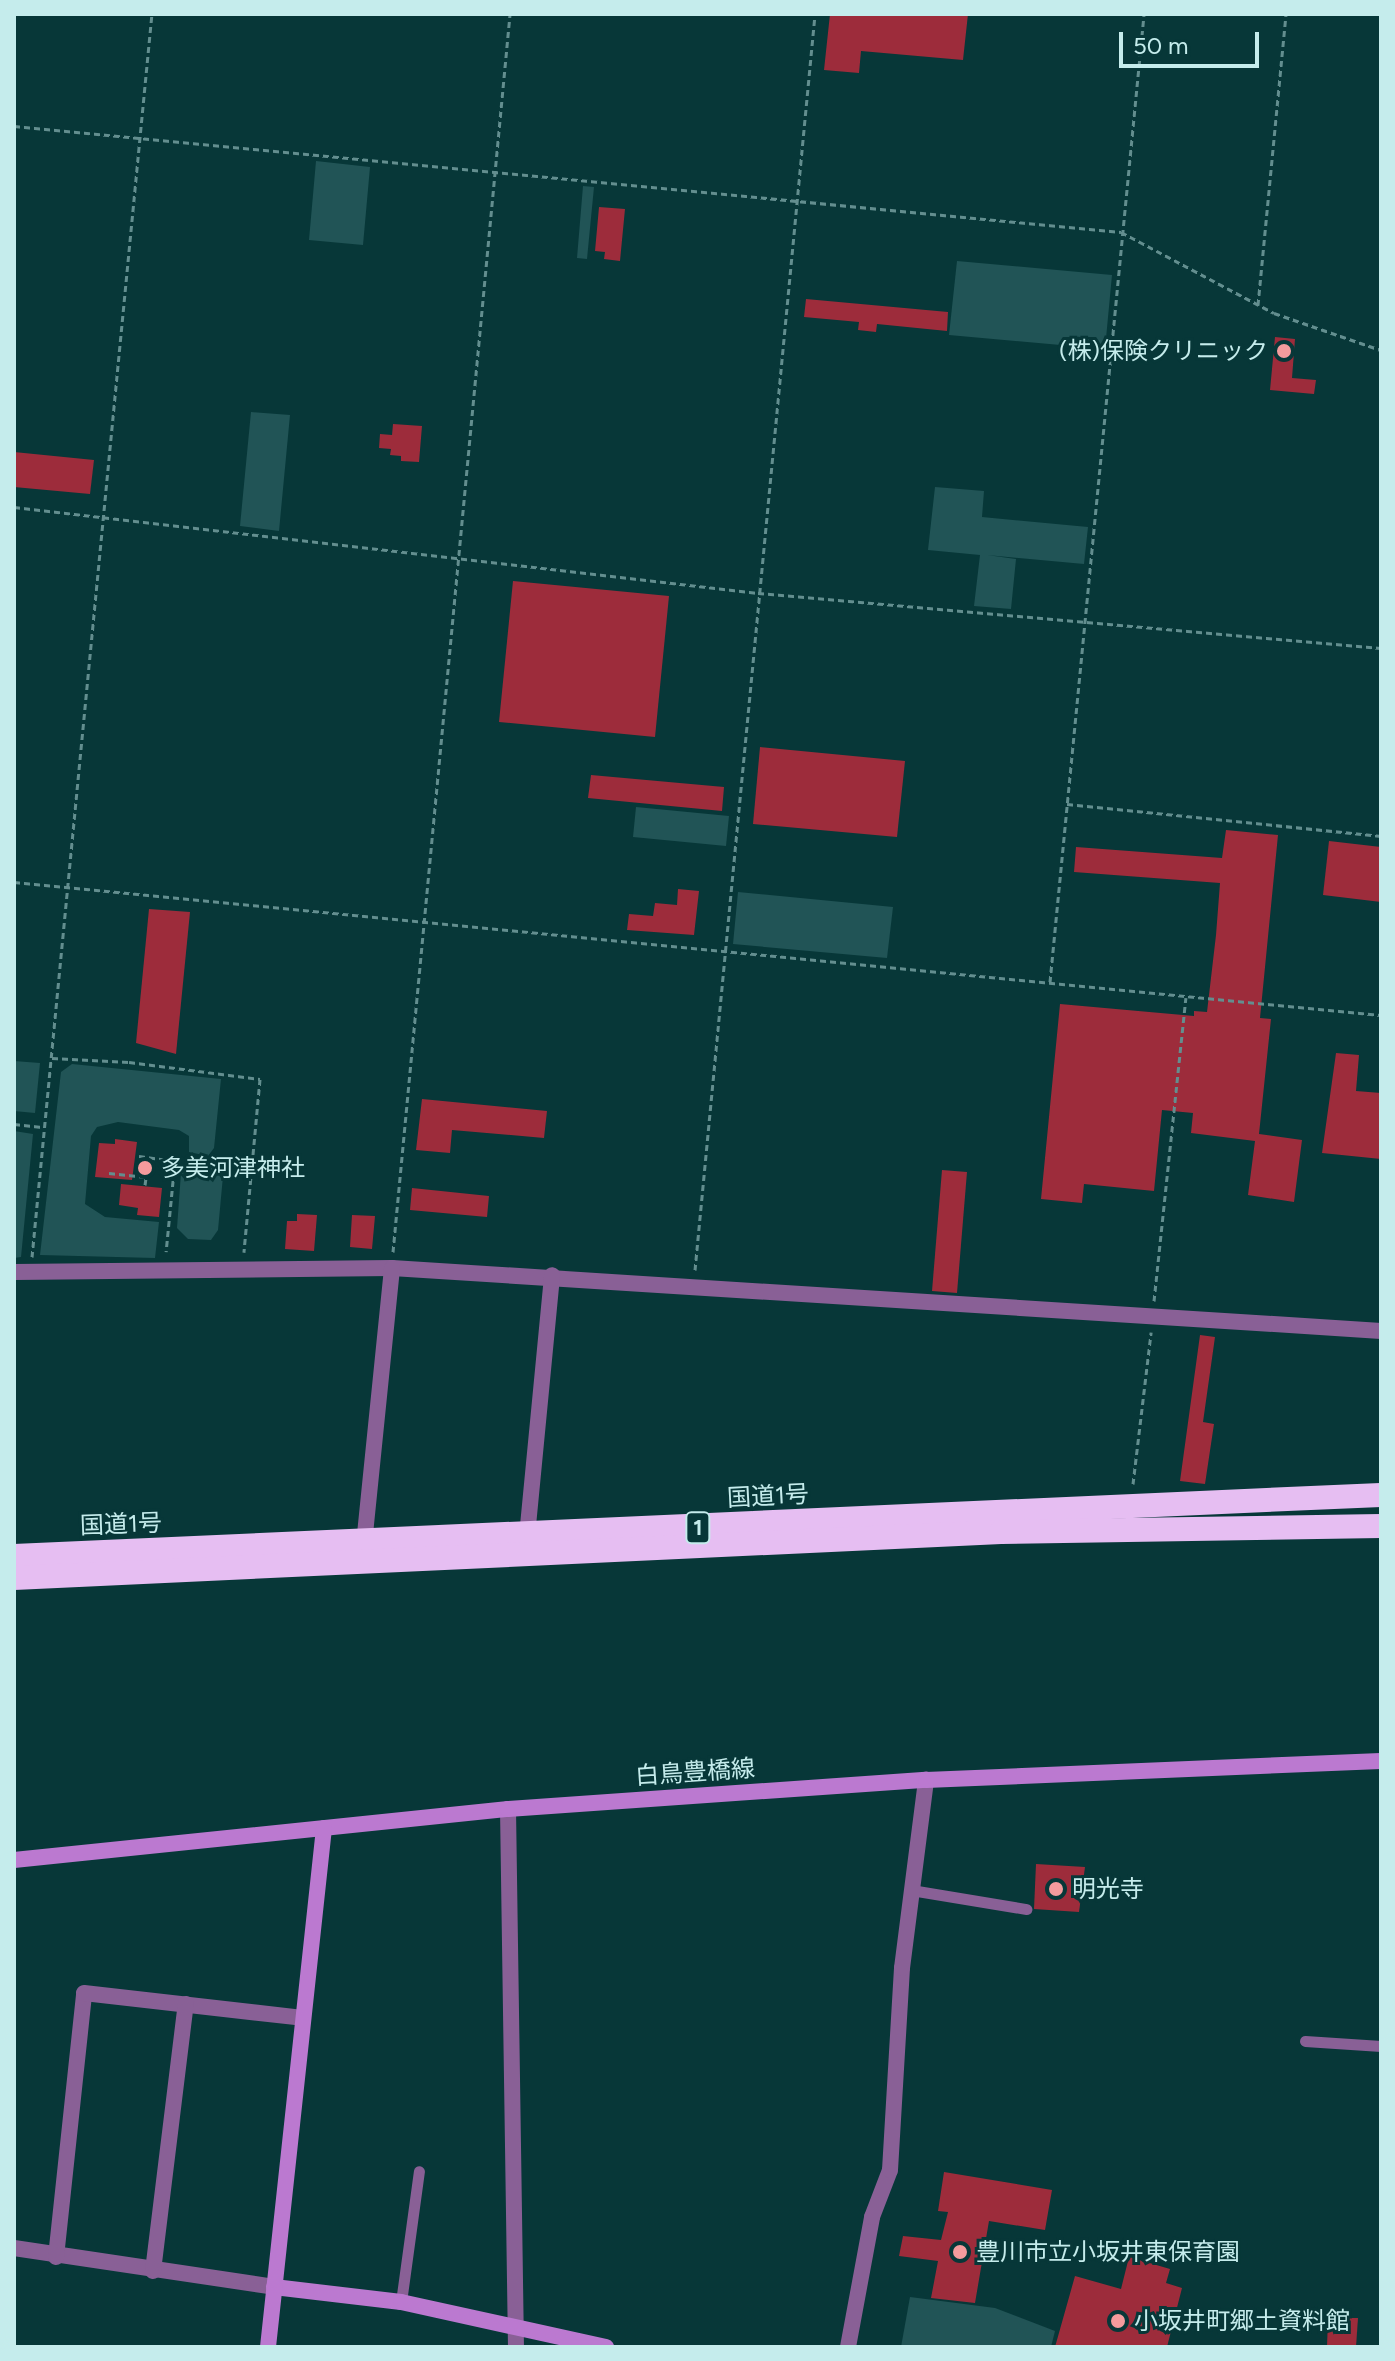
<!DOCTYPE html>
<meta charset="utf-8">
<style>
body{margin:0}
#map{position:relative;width:1395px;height:2361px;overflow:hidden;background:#073738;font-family:Figtree,"Noto Sans JP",sans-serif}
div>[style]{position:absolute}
.green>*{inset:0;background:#215456}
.building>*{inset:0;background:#9d2c3b}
.path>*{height:3px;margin-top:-1.5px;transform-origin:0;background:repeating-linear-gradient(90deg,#638e8f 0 6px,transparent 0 10px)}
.lane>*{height:11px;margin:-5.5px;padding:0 5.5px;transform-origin:5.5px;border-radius:5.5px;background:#896096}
.street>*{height:16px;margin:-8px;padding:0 8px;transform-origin:8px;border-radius:8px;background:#896096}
.secondary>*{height:16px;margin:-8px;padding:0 8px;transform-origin:8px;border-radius:8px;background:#bb79d0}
.highway>*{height:24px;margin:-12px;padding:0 12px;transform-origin:12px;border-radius:12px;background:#e6bef2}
.dots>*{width:22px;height:22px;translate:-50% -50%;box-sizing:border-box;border:4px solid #073738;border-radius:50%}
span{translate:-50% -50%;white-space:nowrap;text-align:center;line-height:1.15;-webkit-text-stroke:6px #073738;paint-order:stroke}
.shield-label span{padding:2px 6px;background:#073738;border:2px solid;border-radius:6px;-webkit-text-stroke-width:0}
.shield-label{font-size:22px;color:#c5ecec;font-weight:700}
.poi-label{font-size:24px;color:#c5ecec}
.right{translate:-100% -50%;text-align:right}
.left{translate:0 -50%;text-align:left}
.street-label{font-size:24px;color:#c5ecec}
.frame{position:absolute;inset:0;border:16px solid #c5ecec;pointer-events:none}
.scale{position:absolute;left:1119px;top:32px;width:140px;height:36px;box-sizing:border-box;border:4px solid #c5ecec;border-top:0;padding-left:10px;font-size:24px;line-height:28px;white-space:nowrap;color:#c5ecec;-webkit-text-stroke:6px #073738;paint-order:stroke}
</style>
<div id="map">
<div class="green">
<div style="clip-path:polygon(316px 161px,370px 167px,363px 245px,309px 240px)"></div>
<div style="clip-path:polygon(583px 186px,594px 187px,587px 259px,577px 258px)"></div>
<div style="clip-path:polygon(957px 261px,1112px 275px,1105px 349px,949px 335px)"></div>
<div style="clip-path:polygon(251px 412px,290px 415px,279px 531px,240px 526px)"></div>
<div style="clip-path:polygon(935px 487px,984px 491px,982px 517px,1088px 527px,1084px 564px,987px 555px,1016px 559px,1011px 609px,974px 606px,980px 555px,928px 550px)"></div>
<div style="clip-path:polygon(636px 807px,729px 816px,726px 846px,633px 837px)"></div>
<div style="clip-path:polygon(738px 892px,893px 907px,887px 958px,733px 944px)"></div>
<div style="clip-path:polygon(14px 1061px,40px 1063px,35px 1113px,14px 1111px)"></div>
<div style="clip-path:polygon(72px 1064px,221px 1079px,214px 1148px,208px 1156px,189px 1152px,189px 1136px,179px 1130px,118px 1122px,97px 1127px,91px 1136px,85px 1204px,105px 1217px,159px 1222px,155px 1258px,40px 1255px,61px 1072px)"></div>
<div style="clip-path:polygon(14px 1131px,33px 1134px,21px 1257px,14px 1258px)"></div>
<div style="clip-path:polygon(193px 1163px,213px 1166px,223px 1176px,218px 1230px,211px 1240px,188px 1239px,177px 1228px,181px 1173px)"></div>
<div style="clip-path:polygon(910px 2297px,995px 2308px,1055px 2331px,1051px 2347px,901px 2347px)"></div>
</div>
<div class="building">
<div style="clip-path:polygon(830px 14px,968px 14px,963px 60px,861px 51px,859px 73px,824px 70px)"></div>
<div style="clip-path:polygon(599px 207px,625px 209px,620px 261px,604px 259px,605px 252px,595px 251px)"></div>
<div style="clip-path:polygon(806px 299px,948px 312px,947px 331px,877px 324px,876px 332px,858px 330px,859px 322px,804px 317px)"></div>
<div style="clip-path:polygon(1275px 337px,1295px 339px,1292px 378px,1316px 380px,1314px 394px,1270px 390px)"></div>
<div style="clip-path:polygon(393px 424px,422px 426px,419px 462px,401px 461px,401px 456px,390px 455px,391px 449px,379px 448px,380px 434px,392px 435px)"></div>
<div style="clip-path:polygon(14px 452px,94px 460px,90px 494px,14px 487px)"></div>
<div style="clip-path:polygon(513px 581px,669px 596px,655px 737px,499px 722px)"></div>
<div style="clip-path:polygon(760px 747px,905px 761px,897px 837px,753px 824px)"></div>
<div style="clip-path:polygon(591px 775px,724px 787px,722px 811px,588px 798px)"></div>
<div style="clip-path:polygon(1226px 830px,1278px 835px,1260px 1018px,1271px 1019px,1259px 1134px,1302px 1140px,1294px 1202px,1248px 1195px,1255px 1141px,1191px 1133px,1193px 1113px,1162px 1110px,1154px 1191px,1084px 1184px,1082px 1203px,1041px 1199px,1060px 1004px,1194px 1016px,1194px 1011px,1207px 1012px,1216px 935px,1220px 883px,1074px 872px,1076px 847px,1222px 858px)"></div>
<div style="clip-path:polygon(1329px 841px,1381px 847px,1381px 902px,1323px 895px)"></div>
<div style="clip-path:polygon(678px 889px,699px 891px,694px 935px,627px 930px,629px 914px,653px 916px,655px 903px,677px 905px)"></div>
<div style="clip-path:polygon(149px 909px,190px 912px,176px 1054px,136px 1043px)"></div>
<div style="clip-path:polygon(1336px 1053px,1359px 1055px,1356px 1091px,1381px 1093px,1381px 1159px,1322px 1153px)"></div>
<div style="clip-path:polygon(422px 1099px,547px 1111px,544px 1138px,452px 1130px,450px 1153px,416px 1150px)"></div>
<div style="clip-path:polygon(115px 1139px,137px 1142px,132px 1180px,95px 1177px,99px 1143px,115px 1144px)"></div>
<div style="clip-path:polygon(942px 1170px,967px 1172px,957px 1293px,932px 1291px)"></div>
<div style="clip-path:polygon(121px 1184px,162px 1188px,159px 1217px,137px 1215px,138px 1208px,119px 1205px)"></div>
<div style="clip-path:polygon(412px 1188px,489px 1196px,487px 1217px,410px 1210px)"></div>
<div style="clip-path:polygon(297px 1214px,317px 1215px,314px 1251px,285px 1249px,287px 1221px,297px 1221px)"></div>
<div style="clip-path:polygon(352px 1215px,375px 1216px,372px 1249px,350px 1247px)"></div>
<div style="clip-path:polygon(1200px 1335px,1215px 1337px,1203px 1422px,1214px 1424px,1205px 1484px,1180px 1481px)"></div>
<div style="clip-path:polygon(1036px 1864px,1085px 1867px,1079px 1912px,1034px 1909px)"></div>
<div style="clip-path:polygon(944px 2172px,1052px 2190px,1045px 2230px,989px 2221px,975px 2303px,931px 2298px,938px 2261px,899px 2256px,903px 2236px,941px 2240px,948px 2212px,938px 2211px)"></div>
<div style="clip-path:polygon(1129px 2257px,1170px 2269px,1166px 2283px,1182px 2288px,1167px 2347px,1055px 2347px,1075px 2276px,1121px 2289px)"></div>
<div style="clip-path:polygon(1328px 2318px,1358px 2318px,1356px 2347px,1327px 2347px)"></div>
</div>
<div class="path">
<div style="left:14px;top:126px;width:1112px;rotate:5.47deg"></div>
<div style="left:1121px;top:232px;width:173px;rotate:27.9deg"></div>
<div style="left:1274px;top:313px;width:113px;rotate:19.1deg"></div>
<div style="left:1258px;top:305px;width:292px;rotate:-84.5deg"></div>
<div style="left:14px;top:507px;width:749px;rotate:6.59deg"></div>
<div style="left:758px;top:593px;width:625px;rotate:5.05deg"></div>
<div style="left:1067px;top:804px;width:316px;rotate:5.8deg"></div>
<div style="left:14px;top:882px;width:1373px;rotate:5.56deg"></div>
<div style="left:1050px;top:982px;width:973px;rotate:-84.45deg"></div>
<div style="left:52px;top:1058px;width:77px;rotate:3deg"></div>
<div style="left:129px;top:1062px;width:132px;rotate:7.4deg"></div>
<div style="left:260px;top:1079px;width:174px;rotate:95.3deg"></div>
<div style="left:14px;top:1124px;width:28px;rotate:6deg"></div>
<div style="left:139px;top:1156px;width:36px;rotate:8deg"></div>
<div style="left:175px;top:1161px;width:91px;rotate:95.6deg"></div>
<div style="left:109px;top:1173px;width:38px;rotate:6deg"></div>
<div style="left:145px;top:1185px;width:28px;rotate:-82deg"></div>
<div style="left:393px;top:1252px;width:1244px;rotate:-84.6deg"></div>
<div style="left:32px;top:1257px;width:1249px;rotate:-84.49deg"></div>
<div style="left:695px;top:1270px;width:1262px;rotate:-84.54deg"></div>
<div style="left:1154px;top:1301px;width:305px;rotate:-84deg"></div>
<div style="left:1133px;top:1484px;width:153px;rotate:-83.2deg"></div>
</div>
<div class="lane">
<div style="left:911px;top:1890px;width:117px;rotate:9.4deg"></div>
<div style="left:1305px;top:2041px;width:76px;rotate:3.8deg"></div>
<div style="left:401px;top:2302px;width:132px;rotate:-82.2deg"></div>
</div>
<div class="street">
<div style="left:14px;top:1272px;width:378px;rotate:-0.6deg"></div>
<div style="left:392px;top:1268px;width:991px;rotate:3.64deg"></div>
<div style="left:527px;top:1536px;width:262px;rotate:-84.5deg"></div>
<div style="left:364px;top:1544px;width:277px;rotate:-84.2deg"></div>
<div style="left:508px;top:1809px;width:538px;rotate:89.15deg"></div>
<div style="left:14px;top:2248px;width:263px;rotate:8.5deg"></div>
<div style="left:56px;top:2257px;width:265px;rotate:-83.9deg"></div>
<div style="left:84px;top:1993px;width:220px;rotate:6.5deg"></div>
<div style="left:153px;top:2271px;width:269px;rotate:-83deg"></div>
<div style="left:848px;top:2347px;width:132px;rotate:-79.5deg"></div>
<div style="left:872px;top:2217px;width:50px;rotate:-69deg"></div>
<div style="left:890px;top:2170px;width:202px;rotate:-86.6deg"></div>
<div style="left:902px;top:1968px;width:190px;rotate:-82.7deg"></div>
</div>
<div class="secondary">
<div style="left:14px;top:1860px;width:497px;rotate:-5.9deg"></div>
<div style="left:508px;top:1809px;width:419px;rotate:-4deg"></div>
<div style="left:926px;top:1780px;width:455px;rotate:-2.4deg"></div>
<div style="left:274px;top:2287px;width:128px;rotate:6.7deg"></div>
<div style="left:401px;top:2302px;width:210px;rotate:12.4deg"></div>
<div style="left:268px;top:2347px;width:522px;rotate:-83.84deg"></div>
</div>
<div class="highway">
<div style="left:14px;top:1556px;width:1368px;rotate:-2.56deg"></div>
<div style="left:14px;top:1578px;width:988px;rotate:-2.67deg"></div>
<div style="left:1001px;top:1532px;width:380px;rotate:-0.9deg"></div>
</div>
<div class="dots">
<div style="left:1284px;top:351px;background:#f59b9d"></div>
<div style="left:145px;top:1168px;background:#f59b9d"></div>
<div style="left:1056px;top:1889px;background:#f59b9d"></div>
<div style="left:960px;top:2252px;background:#f59b9d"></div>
<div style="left:1118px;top:2321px;background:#f59b9d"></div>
</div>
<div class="shield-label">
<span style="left:698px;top:1528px">1</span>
</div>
<div class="poi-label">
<span class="right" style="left:1268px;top:351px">(株)保険クリニック</span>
<span class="left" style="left:161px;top:1168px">多美河津神社</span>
<span class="left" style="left:1072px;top:1889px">明光寺</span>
<span class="left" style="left:976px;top:2252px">豊川市立小坂井東保育園</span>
<span class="left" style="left:1134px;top:2321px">小坂井町郷土資料館</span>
</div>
<div class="street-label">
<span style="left:768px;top:1496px;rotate:-3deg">国道1号</span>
<span style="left:121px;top:1524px;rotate:-2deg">国道1号</span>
<span style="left:695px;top:1772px;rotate:-4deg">白鳥豊橋線</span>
</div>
<div class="frame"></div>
<div class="scale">50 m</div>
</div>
